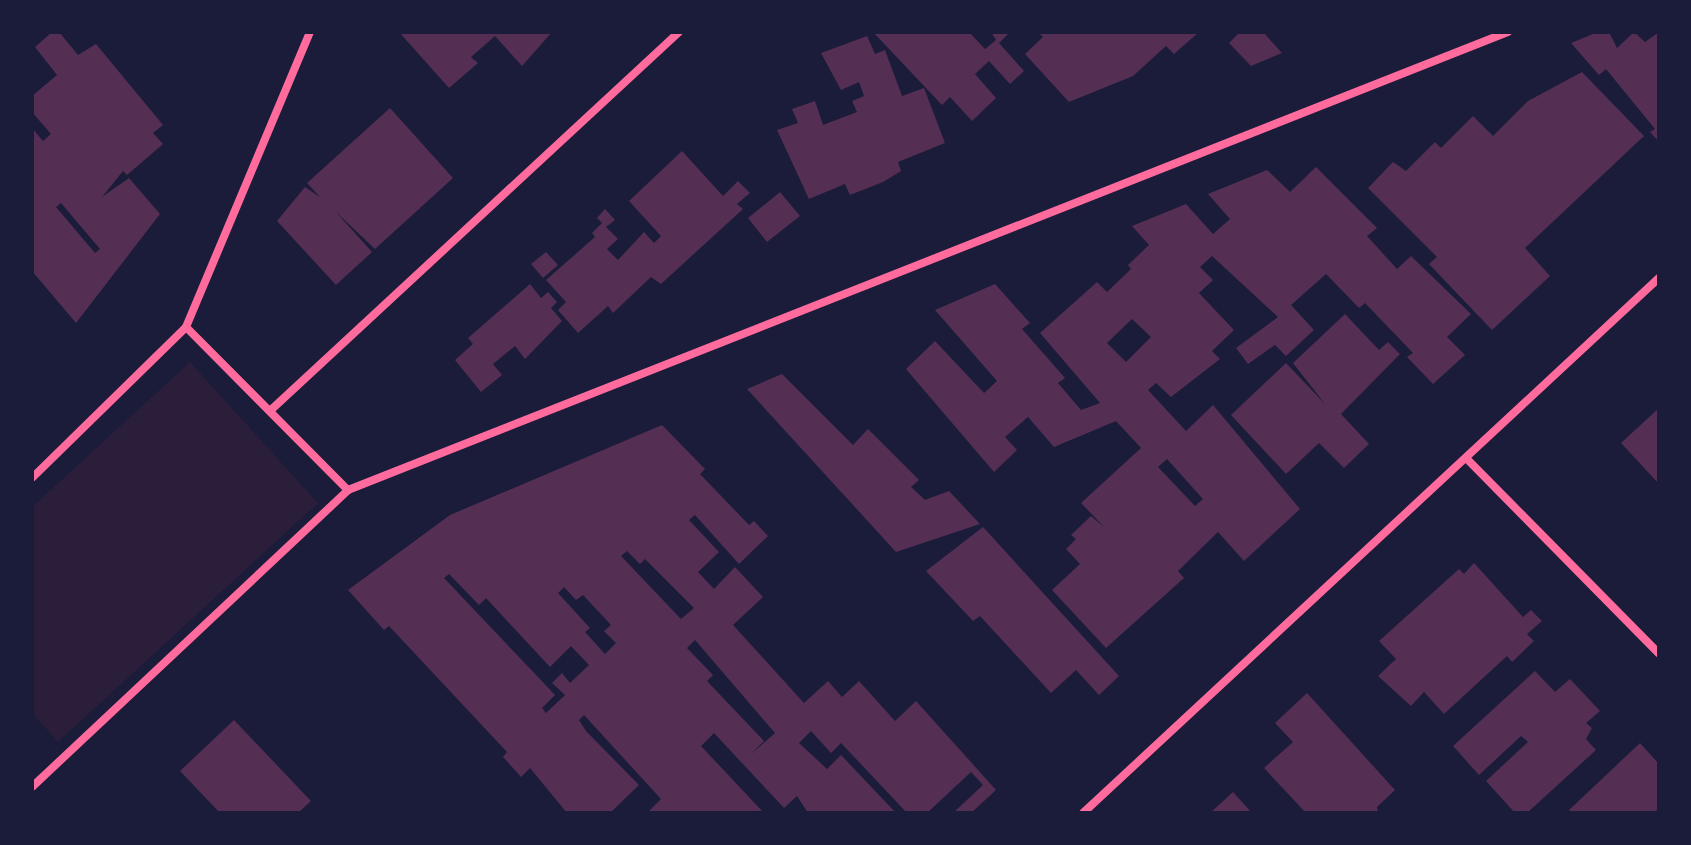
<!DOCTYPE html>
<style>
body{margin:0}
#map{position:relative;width:1691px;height:845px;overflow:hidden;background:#1b1b3a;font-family:"Space Grotesk",sans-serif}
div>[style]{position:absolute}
.green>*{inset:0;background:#2a1e3b}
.building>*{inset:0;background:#542f53}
.minor>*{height:8px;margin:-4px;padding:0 4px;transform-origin:4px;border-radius:4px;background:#ff6b9d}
span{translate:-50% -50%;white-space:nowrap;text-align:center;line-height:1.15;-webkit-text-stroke:8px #1b1b3a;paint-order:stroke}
.frame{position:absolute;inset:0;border:34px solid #1b1b3a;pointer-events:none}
</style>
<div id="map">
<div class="green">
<div style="clip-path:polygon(190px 362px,318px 503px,58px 742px,32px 713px,32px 507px)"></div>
</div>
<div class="building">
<div style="clip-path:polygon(evenodd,52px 32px,59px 32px,78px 55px,96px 44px,163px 125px,153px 133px,163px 144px,127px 175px,123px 171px,102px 197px,129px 178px,160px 214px,76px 323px,32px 271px,32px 128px,43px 141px,51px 134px,32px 112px,32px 96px,57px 75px,35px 47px,52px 32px,61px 203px,100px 249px,95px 253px,56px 207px,61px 203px)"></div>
<div style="clip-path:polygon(399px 32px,552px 32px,522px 66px,495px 36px,471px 57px,478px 63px,449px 88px)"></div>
<div style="clip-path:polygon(873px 32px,969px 32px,985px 49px,996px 40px,991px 32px,1010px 32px,999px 43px,1024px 71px,1010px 84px,989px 61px,975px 74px,996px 98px,972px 121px,950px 97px,942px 105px)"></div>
<div style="clip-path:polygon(1038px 32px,1199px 32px,1174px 54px,1166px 46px,1133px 76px,1069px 102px,1025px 54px,1043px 37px)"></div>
<div style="clip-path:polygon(1240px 32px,1263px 32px,1282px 53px,1251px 66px,1229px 43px)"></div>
<div style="clip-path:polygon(1598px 32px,1609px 32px,1617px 48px,1634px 32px,1645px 42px,1659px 32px,1659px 142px,1650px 132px,1655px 129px,1606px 69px,1599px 75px,1571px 43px)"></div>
<div style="clip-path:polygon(867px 36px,875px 54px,885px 50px,902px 96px,924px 88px,945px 143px,898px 162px,901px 171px,883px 182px,850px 195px,845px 184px,809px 199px,777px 130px,798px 123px,792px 109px,815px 101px,823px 125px,857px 112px,852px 101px,864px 96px,859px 82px,841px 90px,821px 53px)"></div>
<div style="clip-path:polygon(1582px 72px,1644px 136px,1525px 248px,1550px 276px,1492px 330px,1429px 264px,1437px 257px,1368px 188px,1393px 162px,1406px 171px,1435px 142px,1441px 148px,1473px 116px,1493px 136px,1528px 101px)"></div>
<div style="clip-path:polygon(390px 108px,453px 178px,375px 249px,336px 212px,372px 252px,336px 285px,277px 221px,305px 187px,320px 197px,307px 183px)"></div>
<div style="clip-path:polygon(682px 151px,723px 196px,738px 181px,750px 193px,737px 204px,743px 209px,661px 284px,651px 277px,613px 313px,608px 306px,578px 333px,558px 310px,566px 302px,546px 280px,595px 237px,592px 233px,602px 223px,597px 218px,605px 209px,615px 220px,606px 227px,618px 239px,607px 249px,618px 260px,644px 232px,654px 243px,661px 236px,629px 201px)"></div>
<div style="clip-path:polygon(evenodd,1316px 167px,1377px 228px,1367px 236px,1397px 269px,1411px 256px,1471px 314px,1447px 337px,1465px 355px,1433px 384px,1407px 357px,1413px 353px,1365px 303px,1359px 308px,1326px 274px,1291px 305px,1314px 330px,1286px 356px,1275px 345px,1248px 364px,1236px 348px,1278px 317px,1212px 256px,1200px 267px,1213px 280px,1199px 293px,1234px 330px,1212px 351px,1220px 359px,1171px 397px,1156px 383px,1148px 390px,1186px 431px,1213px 405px,1300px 509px,1244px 561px,1218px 532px,1178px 571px,1184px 578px,1106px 648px,1052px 590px,1080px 564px,1066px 549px,1076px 539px,1071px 535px,1091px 516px,1105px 528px,1081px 503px,1141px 448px,1116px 421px,1054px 447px,1028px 417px,1005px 437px,1017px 450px,994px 472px,906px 369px,935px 341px,984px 393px,997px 381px,935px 310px,995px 284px,1030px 323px,1022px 329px,1065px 378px,1058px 383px,1081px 410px,1100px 403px,1040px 333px,1097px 282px,1107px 292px,1131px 269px,1128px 265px,1149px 245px,1132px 226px,1186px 204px,1213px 234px,1230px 219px,1208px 194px,1267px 170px,1290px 192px,1316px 167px,1132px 319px,1151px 337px,1126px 362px,1107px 343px,1132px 319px,1316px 167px,1167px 459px,1203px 499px,1195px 506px,1158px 467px,1167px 459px)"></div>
<div style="clip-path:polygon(780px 192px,800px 216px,767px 242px,748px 218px)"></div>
<div style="clip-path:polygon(546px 252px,558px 265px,543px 278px,531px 264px)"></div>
<div style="clip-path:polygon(530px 284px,541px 298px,548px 292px,557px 302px,551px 308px,562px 321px,525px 359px,515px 346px,493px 364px,502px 375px,481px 392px,455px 360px,473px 344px,468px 338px)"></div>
<div style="clip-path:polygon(1345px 314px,1379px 350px,1388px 342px,1400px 354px,1341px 414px,1369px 444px,1344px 468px,1319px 443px,1286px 474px,1231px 415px,1286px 363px,1325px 404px,1293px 363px)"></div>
<div style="clip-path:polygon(782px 374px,853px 445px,868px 429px,919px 480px,911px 487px,925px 500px,949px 491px,980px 524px,896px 552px,747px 389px)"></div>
<div style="clip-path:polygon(1659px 408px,1659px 484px,1621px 443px)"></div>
<div style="clip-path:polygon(evenodd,662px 425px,705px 469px,700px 474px,749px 525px,754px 521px,768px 536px,739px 564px,695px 515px,689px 520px,719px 552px,698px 572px,714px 589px,735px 567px,763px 597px,733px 625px,804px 703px,828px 681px,842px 697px,859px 681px,895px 721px,916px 701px,996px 790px,971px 813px,953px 813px,983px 785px,971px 772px,927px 813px,907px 813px,841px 743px,831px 753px,811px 731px,799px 743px,827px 769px,841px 755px,896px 813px,808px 813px,797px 796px,784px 808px,714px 733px,701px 746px,764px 813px,647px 813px,661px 799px,584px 715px,579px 720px,586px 731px,639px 785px,610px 813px,567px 813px,530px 768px,521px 777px,503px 757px,507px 752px,389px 626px,384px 630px,348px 590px,450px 515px,662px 425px,627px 551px,640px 564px,645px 559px,694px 608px,681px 619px,621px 556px,627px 551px,662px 425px,449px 574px,479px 605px,486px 598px,550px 667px,571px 646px,589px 665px,570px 683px,562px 673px,552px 683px,565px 695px,546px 713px,542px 708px,555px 695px,444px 578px,449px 574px,662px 425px,564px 587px,576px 600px,583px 595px,611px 625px,604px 631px,616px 643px,605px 654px,585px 632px,590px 628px,558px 593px,564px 587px,662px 425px,695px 640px,775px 733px,749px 756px,764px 741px,707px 681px,713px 675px,687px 648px,695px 640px)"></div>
<div style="clip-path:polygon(983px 527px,1119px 676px,1099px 695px,1076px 670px,1051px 693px,980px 616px,973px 621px,926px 571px)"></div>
<div style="clip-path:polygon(1474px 563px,1523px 617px,1531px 610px,1542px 621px,1527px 634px,1534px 641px,1512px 662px,1507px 656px,1444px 714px,1424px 692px,1411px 706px,1378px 676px,1396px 659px,1379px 641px,1459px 569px,1464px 574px)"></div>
<div style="clip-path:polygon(1535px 671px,1555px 692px,1570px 679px,1600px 711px,1586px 723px,1592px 728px,1586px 739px,1596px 750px,1527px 813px,1515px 813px,1486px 781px,1528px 742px,1521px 736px,1479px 775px,1453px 746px)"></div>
<div style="clip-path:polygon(1307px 693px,1395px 790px,1377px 807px,1378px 813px,1306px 813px,1264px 768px,1293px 742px,1275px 723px)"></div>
<div style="clip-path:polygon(234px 720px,311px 801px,298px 813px,220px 813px,180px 771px)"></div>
<div style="clip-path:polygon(1640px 743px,1659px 764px,1659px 808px,1654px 813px,1572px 813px,1569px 810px)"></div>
<div style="clip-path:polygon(1233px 792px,1252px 813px,1210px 813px)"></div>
</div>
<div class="minor">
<div style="left:186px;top:327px;width:320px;rotate:-67.2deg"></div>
<div style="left:272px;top:409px;width:555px;rotate:-42.81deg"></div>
<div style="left:1468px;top:460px;width:272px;rotate:45.4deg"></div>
<div style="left:32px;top:478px;width:216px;rotate:-44.4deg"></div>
<div style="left:186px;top:327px;width:230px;rotate:45.2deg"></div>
<div style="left:32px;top:787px;width:434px;rotate:-43.2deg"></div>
<div style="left:348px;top:490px;width:1247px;rotate:-21.55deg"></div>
<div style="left:1083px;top:813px;width:786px;rotate:-42.89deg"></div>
</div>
<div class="frame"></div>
</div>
